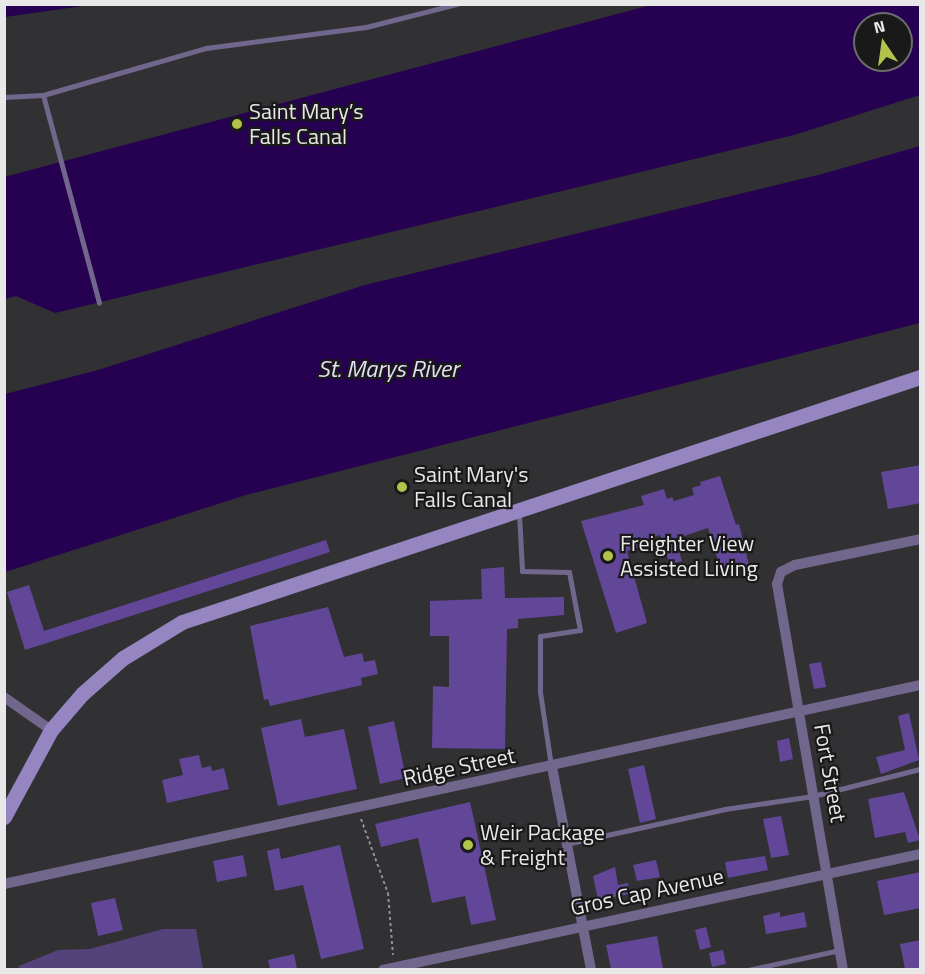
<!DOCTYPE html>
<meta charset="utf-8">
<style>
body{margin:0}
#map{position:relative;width:925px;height:974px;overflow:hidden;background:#313133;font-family:"Titillium Web",sans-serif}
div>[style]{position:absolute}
.green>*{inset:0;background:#53437a}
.water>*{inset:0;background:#260051}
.building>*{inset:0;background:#624799}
.path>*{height:2px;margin-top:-1px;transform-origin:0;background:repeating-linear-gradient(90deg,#919193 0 3px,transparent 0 6px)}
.lane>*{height:5px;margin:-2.5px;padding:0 2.5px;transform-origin:2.5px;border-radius:2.5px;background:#71678d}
.street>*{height:10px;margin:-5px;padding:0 5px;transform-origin:5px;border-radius:5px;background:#71678d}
.secondary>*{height:15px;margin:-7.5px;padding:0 7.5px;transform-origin:7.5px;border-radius:7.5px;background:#9585c0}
.dots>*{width:16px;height:16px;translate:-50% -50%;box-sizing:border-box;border:3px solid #19191a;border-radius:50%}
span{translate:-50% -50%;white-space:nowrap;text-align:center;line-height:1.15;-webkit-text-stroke:4.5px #19191a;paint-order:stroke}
.poi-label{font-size:22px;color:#e8e8e9}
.left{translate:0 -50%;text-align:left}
.street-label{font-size:22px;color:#e8e8e9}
.water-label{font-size:24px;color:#e4dff6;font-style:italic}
.frame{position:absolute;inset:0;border:6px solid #e8e8e9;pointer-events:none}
.north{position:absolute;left:853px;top:12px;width:60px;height:60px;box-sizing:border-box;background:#19191a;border:2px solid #6c6c6d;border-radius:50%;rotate:347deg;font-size:16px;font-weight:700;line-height:24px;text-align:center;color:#e8e8e9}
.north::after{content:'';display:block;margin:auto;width:21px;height:27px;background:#b3c24b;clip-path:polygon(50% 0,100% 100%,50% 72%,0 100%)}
</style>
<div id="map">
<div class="green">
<div style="clip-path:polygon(163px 929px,196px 929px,203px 969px,19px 969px,19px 966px,58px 950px,90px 949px)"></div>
</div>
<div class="water">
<div style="clip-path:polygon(5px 4px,90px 4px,90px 5px,5px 17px)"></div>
<div style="clip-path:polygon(evenodd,651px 5px,920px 5px,920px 95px,794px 135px,55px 313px,16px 296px,5px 299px,4px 177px,651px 5px,865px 24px,901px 24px,901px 60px,865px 60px,865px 24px)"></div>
<div style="clip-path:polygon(920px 146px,920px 323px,246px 495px,5px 572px,5px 394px,98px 370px,365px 285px,822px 174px)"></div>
</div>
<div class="building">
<div style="clip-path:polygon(921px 465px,921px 503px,888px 509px,881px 472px)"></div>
<div style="clip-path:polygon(720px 476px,736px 525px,739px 524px,749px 565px,722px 573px,708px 528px,675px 539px,682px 561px,670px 565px,660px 535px,640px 541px,642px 546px,627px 551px,647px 623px,616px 633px,581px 521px,644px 505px,641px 496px,664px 489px,667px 499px,672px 497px,674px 501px,694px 495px,692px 488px,701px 485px,700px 482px)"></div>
<div style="clip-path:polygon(326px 540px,330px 552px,25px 650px,7px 592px,29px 585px,44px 631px)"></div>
<div style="clip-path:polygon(504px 567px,505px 598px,564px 597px,564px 615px,518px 619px,518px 628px,507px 629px,505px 749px,432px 748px,433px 686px,449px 687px,449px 636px,430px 636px,430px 601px,482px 599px,481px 569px)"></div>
<div style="clip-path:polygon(328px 607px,344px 657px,362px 653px,364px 662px,375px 660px,378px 674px,361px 678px,362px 685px,270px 706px,268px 699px,264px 700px,250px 626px)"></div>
<div style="clip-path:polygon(821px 662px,826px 687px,814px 689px,809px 664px)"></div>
<div style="clip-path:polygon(909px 713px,919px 760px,881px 774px,876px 757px,905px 750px,898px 716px)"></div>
<div style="clip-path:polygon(301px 719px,305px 737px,344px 729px,357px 789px,278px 806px,261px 728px)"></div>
<div style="clip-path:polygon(394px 721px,406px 778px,380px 784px,368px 727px)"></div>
<div style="clip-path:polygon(789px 738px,793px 759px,780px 762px,777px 741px)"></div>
<div style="clip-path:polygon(199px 755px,202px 768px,211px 766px,212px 771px,224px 768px,229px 789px,167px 803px,162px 780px,183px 775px,179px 759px)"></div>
<div style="clip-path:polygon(644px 765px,656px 819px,640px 823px,628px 769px)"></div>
<div style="clip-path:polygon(904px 792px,920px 840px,908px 843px,905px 832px,875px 838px,868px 799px)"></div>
<div style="clip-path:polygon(470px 802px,496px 920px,471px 925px,465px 896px,432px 903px,418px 838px,381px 847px,375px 824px)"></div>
<div style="clip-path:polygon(781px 816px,789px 855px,771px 858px,763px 819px)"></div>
<div style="clip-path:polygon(340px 845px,364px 949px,321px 959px,303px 885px,275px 891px,267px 851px,279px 848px,281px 859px)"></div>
<div style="clip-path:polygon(243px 855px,247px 876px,217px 882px,213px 861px)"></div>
<div style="clip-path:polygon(765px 856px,768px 870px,728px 878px,725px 862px)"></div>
<div style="clip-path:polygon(656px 860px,660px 877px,637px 881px,633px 865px)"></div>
<div style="clip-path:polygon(615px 867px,618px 885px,628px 883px,630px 894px,598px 900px,593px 876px)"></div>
<div style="clip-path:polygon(921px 872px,921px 908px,884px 915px,877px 881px)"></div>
<div style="clip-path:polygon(115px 898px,123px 930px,98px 936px,91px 903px)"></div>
<div style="clip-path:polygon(780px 912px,780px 917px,804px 912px,807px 927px,766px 934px,763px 916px)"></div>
<div style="clip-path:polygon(706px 927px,711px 947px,700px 950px,695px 930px)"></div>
<div style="clip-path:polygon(657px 936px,663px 969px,611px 969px,606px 945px)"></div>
<div style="clip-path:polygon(921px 940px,921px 969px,905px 969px,900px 944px)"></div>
<div style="clip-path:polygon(723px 950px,726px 964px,712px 967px,709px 953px)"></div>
<div style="clip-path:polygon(294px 954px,297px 969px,270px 969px,268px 960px)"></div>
</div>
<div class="path">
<div style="left:361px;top:819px;width:79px;rotate:70deg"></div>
<div style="left:388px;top:893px;width:62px;rotate:85.4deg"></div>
</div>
<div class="lane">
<div style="left:43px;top:95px;width:215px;rotate:74.9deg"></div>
<div style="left:4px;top:97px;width:39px;rotate:-3deg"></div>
<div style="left:43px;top:95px;width:170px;rotate:-16.1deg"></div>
<div style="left:206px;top:48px;width:161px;rotate:-7.5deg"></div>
<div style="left:366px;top:27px;width:94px;rotate:-14.2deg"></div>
<div style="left:519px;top:513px;width:58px;rotate:87deg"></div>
<div style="left:522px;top:571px;width:47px;rotate:1.2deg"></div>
<div style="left:569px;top:572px;width:59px;rotate:79.3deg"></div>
<div style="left:580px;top:630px;width:40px;rotate:171.5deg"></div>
<div style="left:540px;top:636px;width:56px;rotate:90deg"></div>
<div style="left:540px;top:692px;width:75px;rotate:81.5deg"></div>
<div style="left:566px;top:844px;width:163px;rotate:-12.4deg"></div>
<div style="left:725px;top:809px;width:89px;rotate:-8.4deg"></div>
<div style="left:813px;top:796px;width:110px;rotate:-14.2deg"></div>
<div style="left:748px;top:970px;width:94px;rotate:-12.3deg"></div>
</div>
<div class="street">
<div style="left:4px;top:697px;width:57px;rotate:35.1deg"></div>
<div style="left:552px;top:767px;width:207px;rotate:79.1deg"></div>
<div style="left:4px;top:884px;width:937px;rotate:-12.26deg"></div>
<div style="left:383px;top:970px;width:549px;rotate:-12.19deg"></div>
<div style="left:843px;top:970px;width:392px;rotate:-99.7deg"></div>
<div style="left:777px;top:584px;width:13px;rotate:-72deg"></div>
<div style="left:781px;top:572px;width:16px;rotate:-27deg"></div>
<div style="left:795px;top:565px;width:128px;rotate:-11.7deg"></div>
</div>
<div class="secondary">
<div style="left:4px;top:817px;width:99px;rotate:-61.6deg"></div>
<div style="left:51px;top:730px;width:48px;rotate:-49.3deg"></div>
<div style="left:82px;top:694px;width:55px;rotate:-41.3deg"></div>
<div style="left:123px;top:658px;width:69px;rotate:-31.4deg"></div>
<div style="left:182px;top:622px;width:778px;rotate:-18.37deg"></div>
</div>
<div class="dots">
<div style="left:237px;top:124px;background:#b3c24b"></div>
<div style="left:402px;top:487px;background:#b3c24b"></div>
<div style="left:608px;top:556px;background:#b3c24b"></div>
<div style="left:468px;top:845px;background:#b3c24b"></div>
</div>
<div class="poi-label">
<span class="left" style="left:249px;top:124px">Saint Mary’s<br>Falls Canal</span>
<span class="left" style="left:414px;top:487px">Saint Mary's<br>Falls Canal</span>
<span class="left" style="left:620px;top:556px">Freighter View<br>Assisted Living</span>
<span class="left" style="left:480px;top:845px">Weir Package<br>&amp; Freight</span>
</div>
<div class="street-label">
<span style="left:459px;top:767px;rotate:-12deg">Ridge Street</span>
<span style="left:830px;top:773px;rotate:80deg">Fort Street</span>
<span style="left:647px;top:892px;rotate:-12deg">Gros Cap Avenue</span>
</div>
<div class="water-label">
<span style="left:388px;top:369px">St. Marys River</span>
</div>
<div class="frame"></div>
<div class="north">N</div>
</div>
